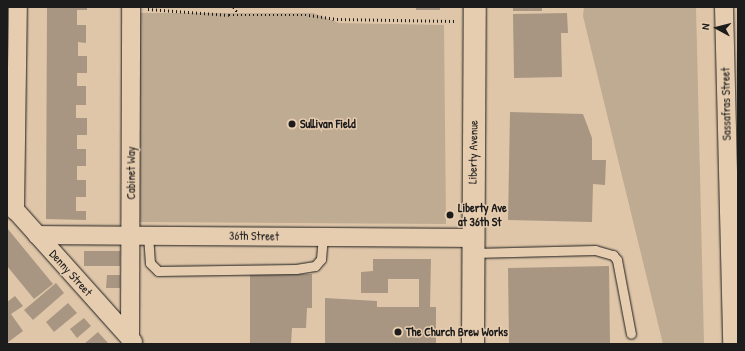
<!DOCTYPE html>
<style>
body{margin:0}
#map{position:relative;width:745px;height:351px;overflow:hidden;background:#dfc6a9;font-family:"Patrick Hand",sans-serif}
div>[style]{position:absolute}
.green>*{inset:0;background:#bfaa92}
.building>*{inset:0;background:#a89682}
.path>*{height:2.5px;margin-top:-1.25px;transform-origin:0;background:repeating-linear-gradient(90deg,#1c1c1c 0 1px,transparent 0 4px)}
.roads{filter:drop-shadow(0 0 1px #1c1c1c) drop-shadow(0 0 1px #1c1c1c)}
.lane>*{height:9px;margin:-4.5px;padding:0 4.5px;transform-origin:4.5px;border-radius:4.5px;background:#e7cdaf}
.street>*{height:18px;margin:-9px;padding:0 9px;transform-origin:9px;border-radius:9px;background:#e7cdaf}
.primary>*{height:22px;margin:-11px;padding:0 11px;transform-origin:11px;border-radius:11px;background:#e7cdaf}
.dots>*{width:11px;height:11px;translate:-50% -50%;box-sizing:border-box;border:2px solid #e7cdaf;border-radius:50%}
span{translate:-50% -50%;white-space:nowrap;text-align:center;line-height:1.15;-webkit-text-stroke:3px #e7cdaf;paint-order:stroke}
.street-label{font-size:12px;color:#1c1c1c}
.poi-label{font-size:12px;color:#1c1c1c;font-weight:700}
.left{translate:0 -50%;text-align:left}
.frame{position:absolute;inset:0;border:8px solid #1c1c1c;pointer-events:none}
.north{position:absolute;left:697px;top:8px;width:40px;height:40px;-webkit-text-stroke:3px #e7cdaf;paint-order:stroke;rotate:277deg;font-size:11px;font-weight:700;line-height:16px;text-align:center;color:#1c1c1c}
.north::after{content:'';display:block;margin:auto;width:14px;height:18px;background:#1c1c1c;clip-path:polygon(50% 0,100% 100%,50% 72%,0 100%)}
</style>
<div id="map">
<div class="green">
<div style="clip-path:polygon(584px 7px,696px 7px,704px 344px,663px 344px,583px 16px)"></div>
<div style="clip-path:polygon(140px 13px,313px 13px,339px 23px,444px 25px,446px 224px,139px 222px)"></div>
</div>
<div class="building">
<div style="clip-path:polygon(47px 7px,87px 7px,87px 10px,77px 10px,77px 25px,86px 25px,86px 43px,78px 42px,78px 56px,87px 56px,87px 73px,77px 73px,77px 86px,86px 86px,86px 105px,76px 105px,76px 118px,87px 118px,87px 135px,77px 135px,77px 149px,86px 149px,86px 166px,77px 166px,77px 180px,86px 180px,86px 197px,76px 197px,76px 211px,86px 211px,86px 220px,46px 219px)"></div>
<div style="clip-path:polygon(416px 7px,440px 7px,440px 10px,416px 10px)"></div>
<div style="clip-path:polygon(513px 7px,542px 7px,542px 11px,513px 11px)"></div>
<div style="clip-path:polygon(567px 13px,568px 33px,561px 33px,562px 77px,514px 78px,513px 14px)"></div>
<div style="clip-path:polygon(510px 112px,583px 114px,592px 138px,592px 160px,606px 160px,605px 185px,593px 184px,592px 222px,508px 220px)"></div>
<div style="clip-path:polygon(7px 228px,53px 284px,34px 299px,7px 266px)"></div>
<div style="clip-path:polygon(84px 251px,120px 251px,120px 266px,84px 266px)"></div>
<div style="clip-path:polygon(373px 259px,431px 259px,430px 307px,436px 307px,436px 344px,325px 344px,325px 298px,377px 301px,377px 307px,419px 307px,419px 279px,388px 279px,388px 293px,361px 293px,361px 272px,373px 271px)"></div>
<div style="clip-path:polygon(609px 266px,610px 344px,509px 344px,508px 268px)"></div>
<div style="clip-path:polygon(250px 274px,312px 274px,312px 308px,307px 308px,306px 328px,292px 328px,291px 344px,250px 344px)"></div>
<div style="clip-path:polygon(107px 275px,120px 275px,120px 288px,106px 288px)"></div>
<div style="clip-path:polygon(56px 283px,64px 293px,33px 320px,24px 310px)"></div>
<div style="clip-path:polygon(15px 296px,23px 306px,11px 314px,23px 331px,7px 343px,7px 302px)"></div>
<div style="clip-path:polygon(68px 303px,77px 313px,54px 332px,46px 322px)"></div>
<div style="clip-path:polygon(84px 318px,91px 326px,77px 338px,70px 329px)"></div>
<div style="clip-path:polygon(98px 332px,108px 343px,84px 344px)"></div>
</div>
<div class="path">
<div style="left:234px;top:7px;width:8px;rotate:60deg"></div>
<div style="left:148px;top:9px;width:81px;rotate:4.2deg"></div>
<div style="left:229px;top:15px;width:80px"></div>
<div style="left:309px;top:15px;width:28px;rotate:8deg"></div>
<div style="left:337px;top:19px;width:118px;rotate:1deg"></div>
</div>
<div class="roads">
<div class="lane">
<div style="left:148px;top:235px;width:28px;rotate:86deg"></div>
<div style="left:150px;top:263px;width:11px;rotate:45deg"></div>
<div style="left:158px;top:271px;width:138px;rotate:-0.8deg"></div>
<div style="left:296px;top:269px;width:19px;rotate:-9deg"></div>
<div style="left:315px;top:266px;width:9px;rotate:-49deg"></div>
<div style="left:321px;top:259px;width:23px;rotate:-85deg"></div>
<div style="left:473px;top:253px;width:122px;rotate:-1.4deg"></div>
<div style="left:595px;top:250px;width:19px;rotate:16deg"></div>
<div style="left:613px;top:255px;width:6px;rotate:51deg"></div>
<div style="left:617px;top:260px;width:75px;rotate:79.3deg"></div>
</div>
<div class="street">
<div style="left:724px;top:7px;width:337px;rotate:88.6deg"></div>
<div style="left:8px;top:202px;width:188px;rotate:48.2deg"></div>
<div style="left:15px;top:211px;width:204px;rotate:-89.2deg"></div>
<div style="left:37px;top:235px;width:434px;rotate:0.4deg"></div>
<div style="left:130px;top:339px;width:332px;rotate:-89.8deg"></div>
</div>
<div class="primary">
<div style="left:473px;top:344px;width:337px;rotate:-89.7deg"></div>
</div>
</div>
<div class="dots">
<div style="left:292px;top:124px;background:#1c1c1c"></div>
<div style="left:450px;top:215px;background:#1c1c1c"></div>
<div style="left:398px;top:332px;background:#1c1c1c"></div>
</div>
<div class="street-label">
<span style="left:726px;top:104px;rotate:-91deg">Sassafras Street</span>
<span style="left:473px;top:152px;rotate:-89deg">Liberty Avenue</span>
<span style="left:131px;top:173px;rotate:-90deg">Cabinet Way</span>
<span style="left:254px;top:236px;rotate:1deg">36th Street</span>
<span style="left:71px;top:273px;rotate:48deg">Denny Street</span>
</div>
<div class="poi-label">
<span class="left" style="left:300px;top:124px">Sullivan Field</span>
<span class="left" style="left:458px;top:215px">Liberty Ave<br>at 36th St</span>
<span class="left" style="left:406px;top:332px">The Church Brew Works</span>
</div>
<div class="frame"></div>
<div class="north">N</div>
</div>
